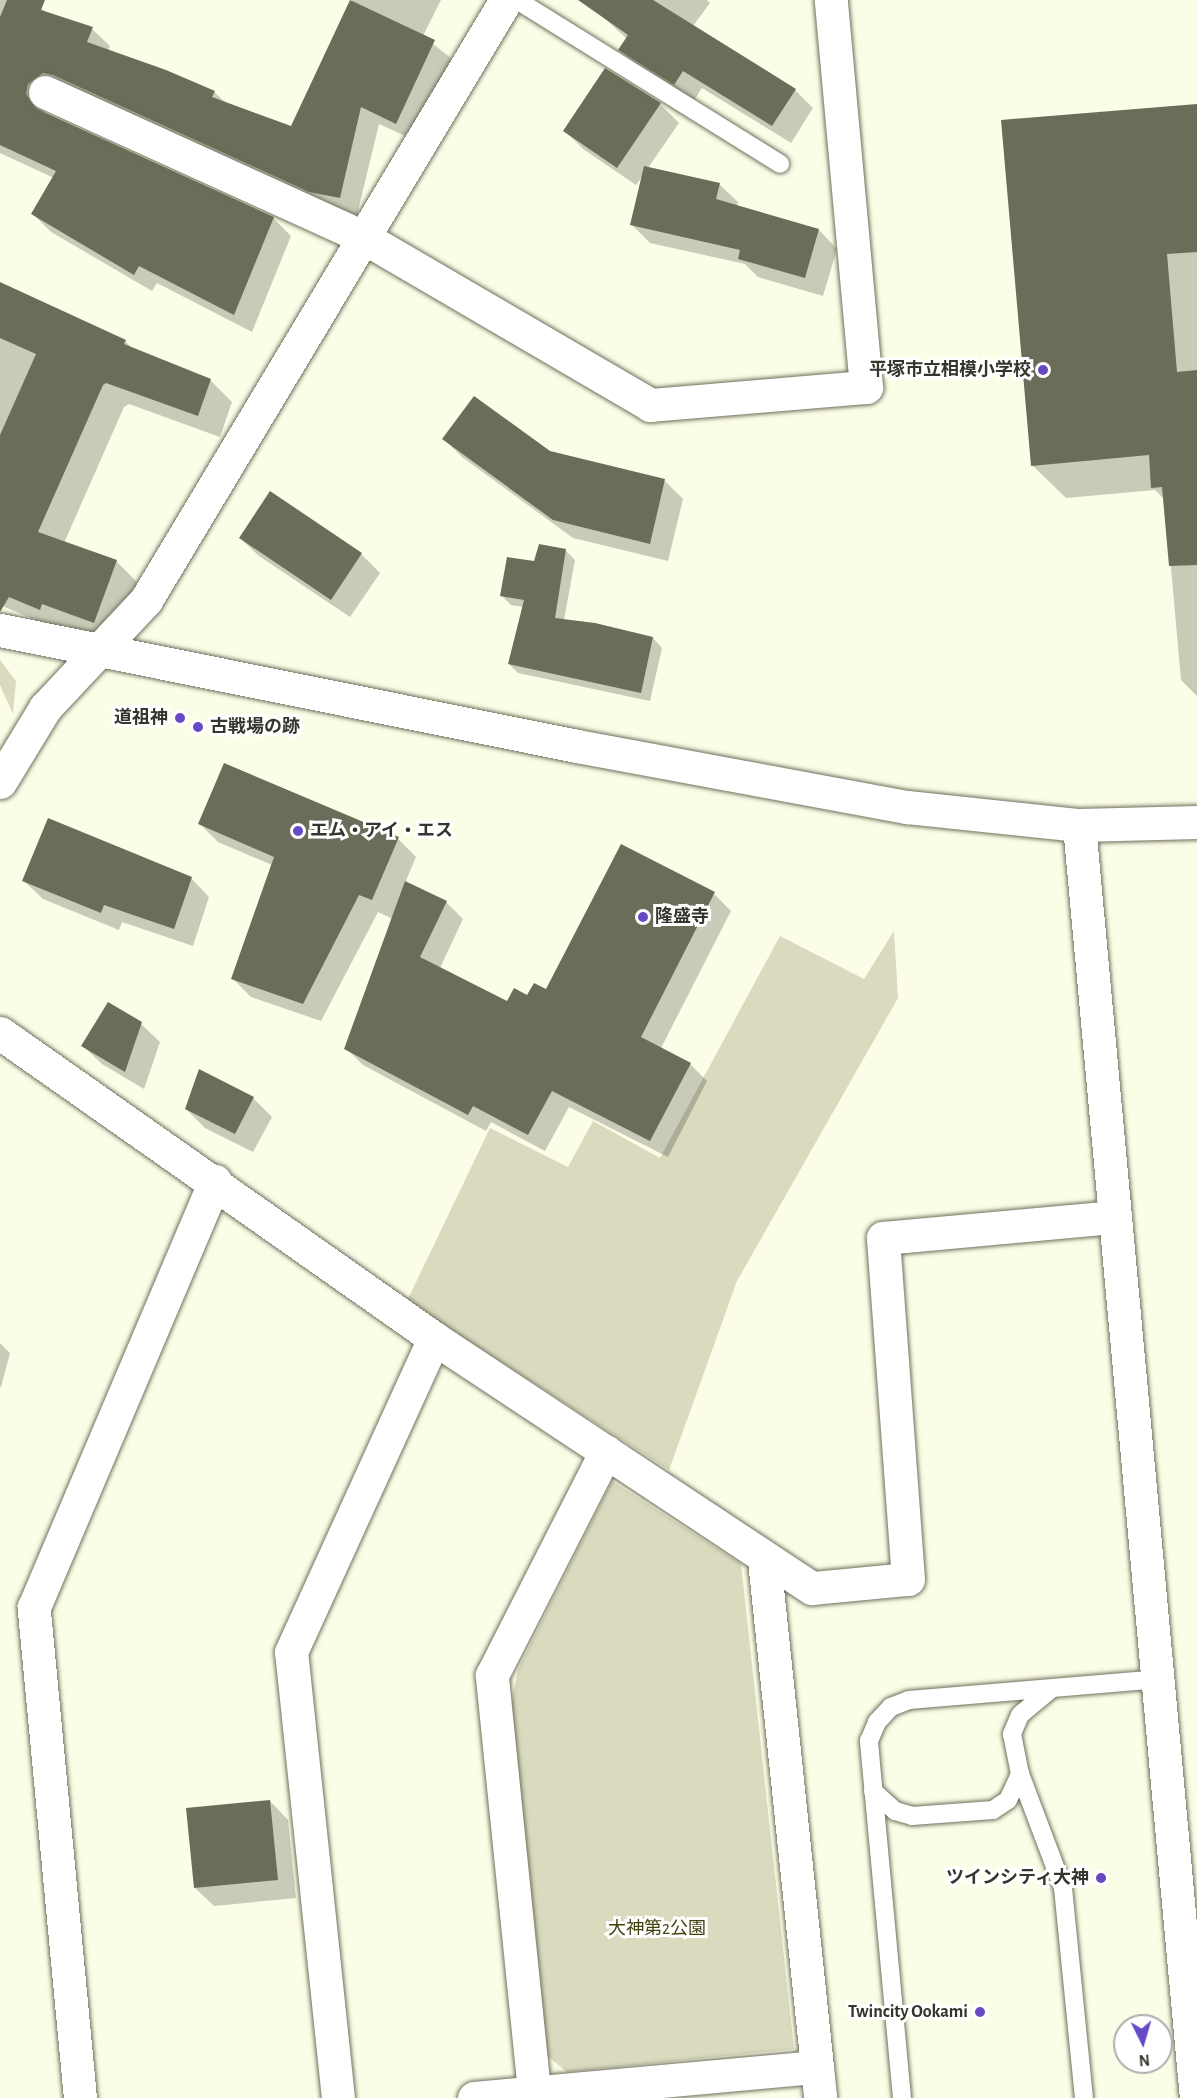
<!DOCTYPE html>
<meta charset="utf-8">
<style>
body{margin:0}
#map{position:relative;width:1197px;height:2098px;overflow:hidden;background:#fcfde7;font-family:"Alegreya Sans","Noto Sans JP",sans-serif}
div>[style]{position:absolute}
.green>*{inset:0;background:#d9dabe}
.shadow>*{inset:0;background:#0003}
.building>*{inset:0;background:#6b6c59}
.roads{filter:drop-shadow(0 0 2px #6f705d) drop-shadow(0 0 2px #6f705d)}
.lane>*{height:18px;margin:-9px;padding:0 9px;transform-origin:9px;border-radius:9px;background:#fff}
.street>*{height:33px;margin:-16.5px;padding:0 16.5px;transform-origin:16.5px;border-radius:16.5px;background:#fff}
.secondary>*{height:33px;margin:-16.5px;padding:0 16.5px;transform-origin:16.5px;border-radius:16.5px;background:#fff}
.dots>*{width:16px;height:16px;translate:-50% -50%;box-sizing:border-box;border:3px solid #fff;border-radius:50%}
span{translate:-50% -50%;white-space:nowrap;text-align:center;line-height:1.15;-webkit-text-stroke:6px #fff;paint-order:stroke}
.poi-label{font-size:18px;color:#35352d;font-weight:700}
.right{translate:-100% -50%;text-align:right}
.left{translate:0 -50%;text-align:left}
.park-label{font-size:18px;color:#434310}
.north{position:absolute;left:1113px;top:2014px;width:60px;height:60px;box-sizing:border-box;background:#fff;border:2px solid #aeaeab;border-radius:50%;rotate:175deg;font-size:16px;font-weight:700;line-height:24px;text-align:center;color:#35352d}
.north::after{content:'';display:block;margin:auto;width:21px;height:27px;background:#674ac3;clip-path:polygon(50% 0,100% 100%,50% 72%,0 100%)}
</style>
<div id="map">
<div class="green">
<div style="clip-path:polygon(0 660px,16px 681px,13px 714px,0 685px)"></div>
<div style="clip-path:polygon(894px 931px,898px 998px,737px 1281px,669px 1470px,407px 1301px,490px 1128px,568px 1167px,593px 1121px,660px 1158px,780px 936px,864px 979px)"></div>
<div style="clip-path:polygon(612px 1481px,741px 1564px,794px 2049px,567px 2072px,546px 2055px,511px 1706px,518px 1669px)"></div>
</div>
<div class="shadow">
<div style="clip-path:polygon(0 0,25px 0,50px 14px,92px 29px,110px 46px,108px 51px,214px 92px,226px 103px,292px 128px,352px 0,441px 0,423px 36px,452px 59px,414px 140px,379px 124px,357px 215px,328px 209px,46px 102px,44px 114px,273px 218px,291px 236px,252px 332px,157px 283px,152px 291px,51px 232px,33px 214px,54px 178px,0 153px)"></div>
<div style="clip-path:polygon(609px 0,707px 0,710px 3px,693px 26px,795px 90px,813px 108px,791px 143px,702px 88px,693px 102px,638px 68px,620px 50px,627px 39px,600px 14px)"></div>
<div style="clip-path:polygon(606px 70px,660px 104px,679px 123px,648px 168px,719px 184px,738px 202px,737px 207px,819px 230px,837px 249px,823px 296px,758px 277px,745px 264px,650px 243px,632px 225px,644px 174px,636px 185px,583px 149px,565px 131px)"></div>
<div style="clip-path:polygon(1197px 105px,1197px 696px,1181px 680px,1165px 500px,1155px 490px,1066px 498px,1032px 465px)"></div>
<div style="clip-path:polygon(0 284px,125px 341px,133px 349px,210px 380px,232px 402px,220px 437px,129px 404px,124px 407px,64px 543px,116px 561px,138px 583px,116px 644px,64px 625px,62px 631px,0 605px)"></div>
<div style="clip-path:polygon(444px 439px,665px 481px,683px 499px,668px 561px,573px 538px,462px 457px)"></div>
<div style="clip-path:polygon(270px 493px,361px 554px,380px 573px,350px 617px,259px 556px,240px 538px)"></div>
<div style="clip-path:polygon(566px 551px,575px 560px,564px 620px,653px 638px,662px 648px,650px 701px,518px 673px,509px 664px,524px 607px,511px 605px,502px 596px,535px 563px)"></div>
<div style="clip-path:polygon(200px 824px,398px 839px,416px 857px,405px 883px,446px 902px,463px 919px,440px 968px,508px 1003px,546px 991px,714px 894px,731px 911px,661px 1048px,690px 1064px,707px 1081px,668px 1157px,569px 1107px,545px 1151px,491px 1122px,486px 1131px,363px 1065px,346px 1048px,393px 919px,378px 912px,321px 1021px,251px 997px,232px 978px,272px 865px,218px 842px)"></div>
<div style="clip-path:polygon(191px 878px,209px 897px,193px 946px,122px 922px,119px 930px,43px 899px,24px 881px)"></div>
<div style="clip-path:polygon(141px 1024px,160px 1042px,144px 1089px,102px 1064px,83px 1046px)"></div>
<div style="clip-path:polygon(253px 1098px,272px 1117px,253px 1152px,205px 1128px,186px 1109px)"></div>
<div style="clip-path:polygon(0 1343px,10px 1353px,1px 1387px,0 1387px)"></div>
<div style="clip-path:polygon(270px 1801px,288px 1820px,296px 1898px,214px 1906px,195px 1888px)"></div>
</div>
<div class="building">
<div style="clip-path:polygon(7px 0,45px 0,41px 10px,93px 27px,87px 42px,166px 70px,215px 91px,212px 97px,291px 126px,350px 0,435px 40px,396px 124px,361px 107px,340px 198px,309px 192px,53px 75px,43px 73px,28px 84px,26px 94px,37px 109px,274px 217px,234px 315px,139px 266px,134px 275px,31px 214px,56px 171px,0 145px,0 17px)"></div>
<div style="clip-path:polygon(578px 0,653px 0,796px 89px,772px 126px,683px 71px,674px 85px,618px 50px,628px 35px)"></div>
<div style="clip-path:polygon(605px 68px,661px 103px,617px 168px,563px 131px)"></div>
<div style="clip-path:polygon(1197px 104px,1197px 252px,1167px 254px,1177px 372px,1197px 370px,1197px 565px,1169px 566px,1162px 487px,1151px 488px,1149px 455px,1031px 466px,1001px 120px)"></div>
<div style="clip-path:polygon(644px 166px,720px 183px,716px 199px,819px 229px,805px 278px,738px 259px,740px 250px,630px 225px)"></div>
<div style="clip-path:polygon(0 282px,126px 340px,124px 344px,211px 379px,198px 416px,106px 383px,103px 385px,38px 532px,117px 560px,94px 623px,42px 604px,40px 610px,9px 597px,0 612px,0 435px,36px 354px,0 338px)"></div>
<div style="clip-path:polygon(474px 396px,550px 451px,665px 479px,650px 544px,553px 520px,442px 439px)"></div>
<div style="clip-path:polygon(270px 491px,362px 553px,331px 600px,239px 538px)"></div>
<div style="clip-path:polygon(539px 544px,566px 549px,555px 618px,595px 623px,653px 637px,641px 693px,508px 664px,524px 600px,500px 596px,507px 557px,534px 561px)"></div>
<div style="clip-path:polygon(224px 763px,399px 837px,372px 900px,359px 895px,303px 1004px,231px 979px,274px 857px,198px 824px)"></div>
<div style="clip-path:polygon(48px 818px,192px 877px,174px 929px,104px 905px,101px 913px,22px 881px)"></div>
<div style="clip-path:polygon(621px 844px,715px 892px,641px 1037px,691px 1063px,650px 1141px,552px 1091px,528px 1135px,473px 1106px,468px 1115px,344px 1049px,405px 881px,447px 901px,420px 957px,507px 1001px,514px 988px,527px 995px,534px 983px,546px 989px)"></div>
<div style="clip-path:polygon(108px 1002px,142px 1022px,125px 1072px,81px 1046px)"></div>
<div style="clip-path:polygon(199px 1069px,254px 1097px,235px 1134px,185px 1109px)"></div>
<div style="clip-path:polygon(270px 1800px,278px 1880px,194px 1888px,186px 1808px)"></div>
</div>
<div class="roads">
<div class="lane">
<div style="left:517px;top:0;width:310px;rotate:31.9deg"></div>
<div style="left:1051px;top:1689px;width:40px;rotate:140deg"></div>
<div style="left:1020px;top:1715px;width:21px;rotate:113deg"></div>
<div style="left:1012px;top:1734px;width:41px;rotate:78.7deg"></div>
<div style="left:1020px;top:1774px;width:122px;rotate:69.3deg"></div>
<div style="left:1063px;top:1888px;width:211px;rotate:84.3deg"></div>
<div style="left:873px;top:1791px;width:30px;rotate:42deg"></div>
<div style="left:895px;top:1811px;width:18px;rotate:16deg"></div>
<div style="left:912px;top:1816px;width:81px;rotate:-4.2deg"></div>
<div style="left:993px;top:1810px;width:18px;rotate:-34deg"></div>
<div style="left:1008px;top:1800px;width:29px;rotate:-65deg"></div>
<div style="left:902px;top:2098px;width:359px;rotate:-95.3deg"></div>
<div style="left:869px;top:1741px;width:21px;rotate:-67deg"></div>
<div style="left:877px;top:1722px;width:21px;rotate:-47deg"></div>
<div style="left:891px;top:1707px;width:19px;rotate:-21deg"></div>
<div style="left:909px;top:1700px;width:249px;rotate:-4.8deg"></div>
</div>
<div class="street">
<div style="left:45px;top:92px;width:349px;rotate:24.5deg"></div>
<div style="left:363px;top:237px;width:333px;rotate:30.3deg"></div>
<div style="left:650px;top:405px;width:217px;rotate:-4.8deg"></div>
<div style="left:866px;top:387px;width:389px;rotate:-95.2deg"></div>
<div style="left:0;top:782px;width:87px;rotate:-58.7deg"></div>
<div style="left:45px;top:708px;width:148px;rotate:-46.9deg"></div>
<div style="left:146px;top:600px;width:700px;rotate:-59.04deg"></div>
<div style="left:0;top:1033px;width:530px;rotate:35.1deg"></div>
<div style="left:434px;top:1338px;width:453px;rotate:33.5deg"></div>
<div style="left:812px;top:1588px;width:96px;rotate:-5.4deg"></div>
<div style="left:908px;top:1579px;width:342px;rotate:-94.2deg"></div>
<div style="left:883px;top:1238px;width:233px;rotate:-5.2deg"></div>
<div style="left:764px;top:1560px;width:510px;rotate:84.03deg"></div>
<div style="left:534px;top:2091px;width:418px;rotate:-95.8deg"></div>
<div style="left:492px;top:1675px;width:251px;rotate:-63deg"></div>
<div style="left:80px;top:2098px;width:493px;rotate:-95.4deg"></div>
<div style="left:34px;top:1607px;width:463px;rotate:-67deg"></div>
<div style="left:338px;top:2098px;width:448px;rotate:-96deg"></div>
<div style="left:291px;top:1652px;width:345px;rotate:-65.5deg"></div>
<div style="left:474px;top:2098px;width:344px;rotate:-5.2deg"></div>
<div style="left:817px;top:2067px;width:31px;rotate:84deg"></div>
</div>
<div class="secondary">
<div style="left:0;top:630px;width:589px;rotate:11.37deg"></div>
<div style="left:577px;top:746px;width:336px;rotate:10.5deg"></div>
<div style="left:907px;top:807px;width:173px;rotate:6deg"></div>
<div style="left:1079px;top:825px;width:118px;rotate:-1.5deg"></div>
<div style="left:1079px;top:825px;width:1278px;rotate:84.75deg"></div>
</div>
</div>
<div class="dots">
<div style="left:1043px;top:370px;background:#674ac3"></div>
<div style="left:180px;top:718px;background:#674ac3"></div>
<div style="left:198px;top:727px;background:#674ac3"></div>
<div style="left:298px;top:831px;background:#674ac3"></div>
<div style="left:643px;top:917px;background:#674ac3"></div>
<div style="left:1101px;top:1878px;background:#674ac3"></div>
<div style="left:980px;top:2012px;background:#674ac3"></div>
</div>
<div class="poi-label">
<span class="right" style="left:1031px;top:370px">平塚市立相模小学校</span>
<span class="right" style="left:168px;top:718px">道祖神</span>
<span class="left" style="left:210px;top:727px">古戦場の跡</span>
<span class="left" style="left:310px;top:831px">エム・アイ・エス</span>
<span class="left" style="left:655px;top:917px">隆盛寺</span>
<span class="right" style="left:1089px;top:1878px">ツインシティ大神</span>
<span class="right" style="left:968px;top:2012px">Twincity Ookami</span>
</div>
<div class="park-label">
<span style="left:657px;top:1929px">大神第2公園</span>
</div>
<div class="north">N</div>
</div>
